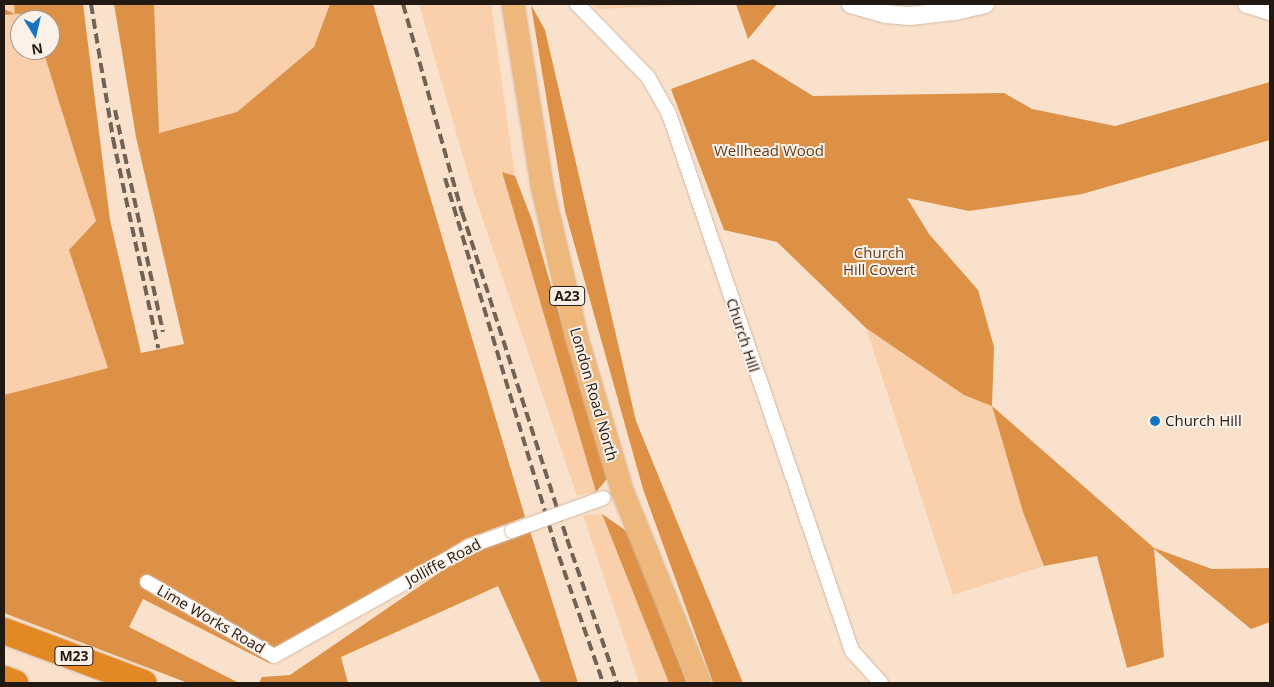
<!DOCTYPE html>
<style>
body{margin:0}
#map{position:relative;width:1274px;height:687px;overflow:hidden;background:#fae1cc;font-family:"Open Sans",sans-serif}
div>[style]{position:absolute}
.green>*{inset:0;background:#fad0ac}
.forest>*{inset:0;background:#dd9146}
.roads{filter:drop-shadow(0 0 1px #d3baa6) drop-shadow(0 0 1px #d3baa6)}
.minor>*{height:14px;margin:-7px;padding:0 7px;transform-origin:7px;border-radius:7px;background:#fff}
.tertiary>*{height:18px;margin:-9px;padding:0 9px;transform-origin:9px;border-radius:9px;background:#fff}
.primary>*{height:22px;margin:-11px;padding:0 11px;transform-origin:11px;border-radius:11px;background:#eeb87c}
.motorway>*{height:26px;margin:-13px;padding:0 13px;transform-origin:13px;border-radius:13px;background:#e38924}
.rail>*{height:4px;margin-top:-2px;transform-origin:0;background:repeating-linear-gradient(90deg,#716256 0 10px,transparent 0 15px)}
.bridges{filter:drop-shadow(0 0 1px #d3baa6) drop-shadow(0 0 1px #d3baa6)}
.minor-bridge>*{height:14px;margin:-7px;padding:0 7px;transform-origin:7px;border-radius:7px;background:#fff}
.dots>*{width:14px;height:14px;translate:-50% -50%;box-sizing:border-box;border:2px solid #fcf1e9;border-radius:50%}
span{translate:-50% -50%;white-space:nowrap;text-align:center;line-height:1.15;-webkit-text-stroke:4px #fcf1e9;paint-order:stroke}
.shield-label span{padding:1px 4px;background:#fcf1e9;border:1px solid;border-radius:4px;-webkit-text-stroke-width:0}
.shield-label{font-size:14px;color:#221912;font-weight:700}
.park-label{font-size:15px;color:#5e3e1f}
.street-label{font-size:15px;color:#221912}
.poi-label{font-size:15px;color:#221912}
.left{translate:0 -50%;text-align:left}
.frame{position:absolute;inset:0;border:5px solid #221912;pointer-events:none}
.north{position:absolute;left:10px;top:10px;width:50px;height:50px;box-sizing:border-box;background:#fcf1e9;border:1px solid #a59b93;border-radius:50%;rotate:171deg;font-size:14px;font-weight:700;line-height:20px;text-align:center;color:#221912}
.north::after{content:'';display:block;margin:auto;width:18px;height:22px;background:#1574c1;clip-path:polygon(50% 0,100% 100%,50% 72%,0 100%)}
</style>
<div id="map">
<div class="green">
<div style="clip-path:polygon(4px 4px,14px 4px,16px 14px,31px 13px,34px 20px,20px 20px,20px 50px,48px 50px,96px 221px,69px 250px,108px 368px,4px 395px,4px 15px,15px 14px,4px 9px)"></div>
<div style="clip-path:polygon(154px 4px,330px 4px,314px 47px,237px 112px,158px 133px)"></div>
<div style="clip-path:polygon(419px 4px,491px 4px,515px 176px,502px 173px,596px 492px,577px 496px,473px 191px)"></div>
<div style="clip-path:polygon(591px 4px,720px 4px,598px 9px)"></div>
<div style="clip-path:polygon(866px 328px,992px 406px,1023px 512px,1044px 566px,953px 595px)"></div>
<div style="clip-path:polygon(602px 514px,669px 683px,639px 683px,583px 515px)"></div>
</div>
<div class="forest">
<div style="clip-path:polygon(14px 4px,83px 4px,110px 220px,141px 353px,184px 344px,136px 137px,114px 4px,154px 4px,159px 133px,237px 112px,314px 47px,330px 4px,373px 4px,525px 517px,465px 539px,286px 656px,269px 663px,143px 599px,129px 627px,239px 683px,188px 683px,4px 613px,4px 395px,108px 368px,69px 250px,96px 221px,43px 50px,50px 50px,50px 20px,34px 20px,31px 13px,4px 15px,4px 9px,15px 14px)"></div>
<div style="clip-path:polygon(736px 4px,777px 4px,748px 39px)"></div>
<div style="clip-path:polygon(531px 5px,545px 30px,636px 421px,743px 683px,713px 683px,643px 489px,565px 211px)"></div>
<div style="clip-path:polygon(753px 59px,813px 96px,1004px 93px,1032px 109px,1115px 126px,1270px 82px,1270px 140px,1082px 194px,969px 211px,907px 198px,929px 234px,978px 290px,994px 347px,992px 406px,1154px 548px,1212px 569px,1270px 568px,1270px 622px,1251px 629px,1154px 549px,1164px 657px,1127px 668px,1097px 556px,1044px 566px,1023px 512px,992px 406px,964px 395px,866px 328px,777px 242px,724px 230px,671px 89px)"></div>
<div style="clip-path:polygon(502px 172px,515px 176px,532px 220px,607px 479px,596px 492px)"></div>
<div style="clip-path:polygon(602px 514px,628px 532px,687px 683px,669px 683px)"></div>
<div style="clip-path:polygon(530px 531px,578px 683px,541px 683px,498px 586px,341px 657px,348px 683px,259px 683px,262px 677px,290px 675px,471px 551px)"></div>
</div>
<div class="roads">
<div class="minor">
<div style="left:577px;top:4px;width:102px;rotate:45.8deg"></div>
<div style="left:648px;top:77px;width:43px;rotate:60.4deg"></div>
<div style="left:669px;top:114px;width:567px;rotate:71.18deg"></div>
<div style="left:852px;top:651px;width:43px;rotate:47.8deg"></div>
<div style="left:147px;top:582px;width:147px;rotate:30.2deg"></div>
<div style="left:274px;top:656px;width:225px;rotate:-29.3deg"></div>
<div style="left:470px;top:546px;width:45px;rotate:-19.7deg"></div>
</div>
<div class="tertiary">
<div style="left:851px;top:4px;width:36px;rotate:16deg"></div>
<div style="left:886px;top:14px;width:24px;rotate:5deg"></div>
<div style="left:910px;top:16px;width:45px;rotate:-6.3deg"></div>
<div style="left:955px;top:11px;width:31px;rotate:-13deg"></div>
<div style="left:1247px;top:4px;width:24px;rotate:17deg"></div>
</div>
<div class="primary">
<div style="left:513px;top:4px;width:184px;rotate:80.9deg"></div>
<div style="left:542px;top:186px;width:156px;rotate:77deg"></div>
<div style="left:577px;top:338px;width:159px;rotate:73.5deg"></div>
<div style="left:622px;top:490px;width:208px;rotate:68deg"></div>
</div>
<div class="motorway">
<div style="left:4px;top:631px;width:149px;rotate:20.4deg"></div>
<div style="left:4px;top:679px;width:12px;rotate:20deg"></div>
</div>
</div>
<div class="rail">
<div style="left:91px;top:4px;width:137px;rotate:80.7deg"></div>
<div style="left:113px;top:139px;width:214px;rotate:77.8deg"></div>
<div style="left:403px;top:4px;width:216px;rotate:74.2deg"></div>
<div style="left:462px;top:212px;width:343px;rotate:72.2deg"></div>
<div style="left:567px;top:539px;width:152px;rotate:70.9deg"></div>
<div style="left:115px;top:110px;width:227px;rotate:77.8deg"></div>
<div style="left:445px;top:178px;width:380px;rotate:73.3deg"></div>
<div style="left:554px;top:542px;width:149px;rotate:70.8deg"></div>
</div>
<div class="bridges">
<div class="minor-bridge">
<div style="left:512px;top:531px;width:97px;rotate:-19.9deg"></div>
</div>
</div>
<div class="dots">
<div style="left:1155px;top:421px;background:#1574c1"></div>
</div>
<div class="shield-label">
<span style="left:567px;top:296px">A23</span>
<span style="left:74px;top:656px">M23</span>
</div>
<div class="park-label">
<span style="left:769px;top:151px">Wellhead Wood</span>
<span style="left:879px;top:261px">Church<br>Hill Covert</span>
</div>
<div class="street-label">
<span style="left:743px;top:335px;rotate:72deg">Church Hill</span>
<span style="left:594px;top:394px;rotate:74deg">London Road North</span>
<span style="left:443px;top:562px;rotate:-28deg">Jolliffe Road</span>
<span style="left:211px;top:619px;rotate:30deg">Lime Works Road</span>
</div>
<div class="poi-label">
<span class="left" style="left:1165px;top:421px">Church Hill</span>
</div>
<div class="frame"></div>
<div class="north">N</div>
</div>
